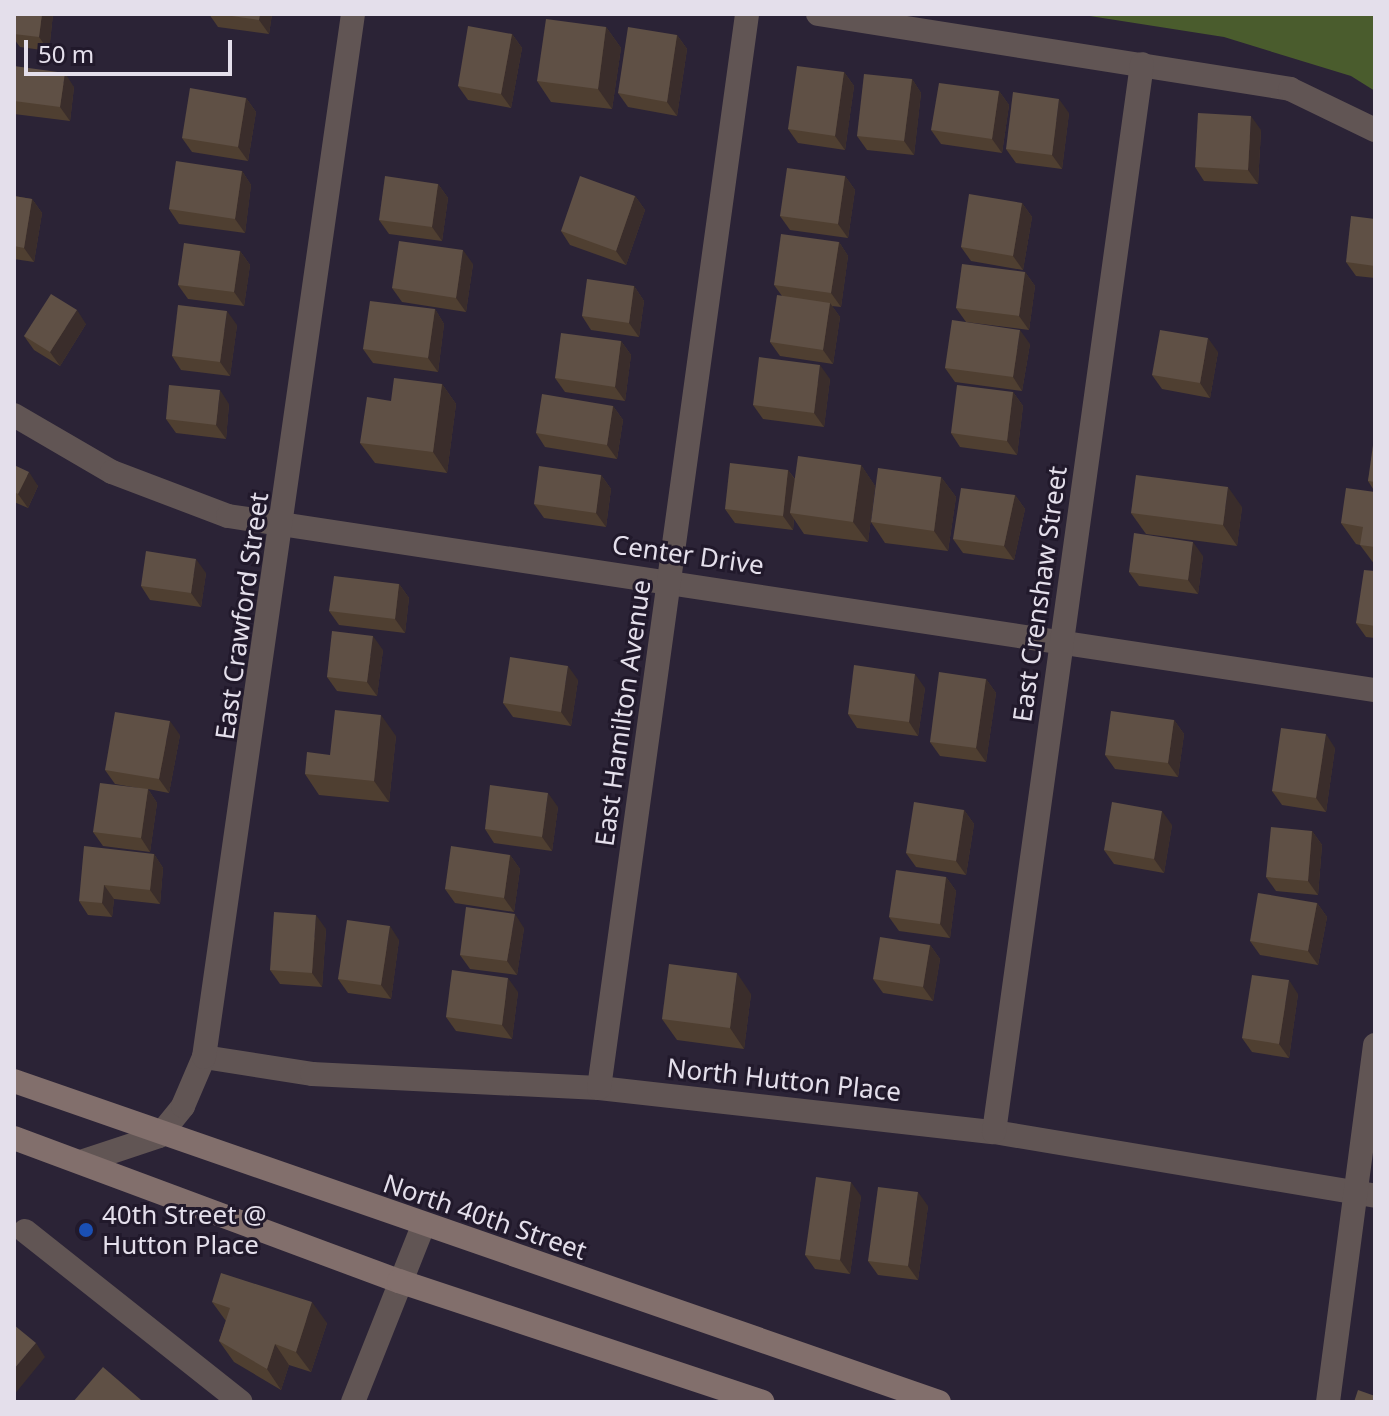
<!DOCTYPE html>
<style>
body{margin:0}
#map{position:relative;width:1389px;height:1416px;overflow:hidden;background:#2b2336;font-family:"Noto Sans",sans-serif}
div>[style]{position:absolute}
.forest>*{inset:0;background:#4a5c2d}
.street>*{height:24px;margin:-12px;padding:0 12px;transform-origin:12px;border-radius:12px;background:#615554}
.secondary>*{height:24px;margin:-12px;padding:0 12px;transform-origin:12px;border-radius:12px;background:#826f6c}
.wall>*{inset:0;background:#4f3f31}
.shaded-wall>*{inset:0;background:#3a2d2b}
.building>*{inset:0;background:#5f5045}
.dots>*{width:22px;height:22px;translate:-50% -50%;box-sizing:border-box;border:4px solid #21192b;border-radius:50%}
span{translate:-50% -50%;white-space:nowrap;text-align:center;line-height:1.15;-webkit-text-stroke:6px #21192b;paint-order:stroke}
.street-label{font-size:26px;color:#e4dfeb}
.poi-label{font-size:26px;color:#e4dfeb}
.left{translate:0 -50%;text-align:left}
.frame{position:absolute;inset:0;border:16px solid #e4dfeb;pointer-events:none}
.scale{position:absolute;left:24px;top:40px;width:208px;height:36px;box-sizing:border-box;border:4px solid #e4dfeb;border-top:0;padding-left:10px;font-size:24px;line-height:28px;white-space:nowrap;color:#e4dfeb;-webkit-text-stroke:6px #21192b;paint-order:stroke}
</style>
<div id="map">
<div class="forest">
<div style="clip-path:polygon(1077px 14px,1375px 14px,1375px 91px,1351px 76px,1224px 37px)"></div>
</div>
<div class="street">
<div style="left:818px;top:14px;width:478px;rotate:9deg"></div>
<div style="left:1290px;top:89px;width:94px;rotate:25.8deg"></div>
<div style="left:14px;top:415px;width:113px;rotate:30.2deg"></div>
<div style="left:112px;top:472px;width:124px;rotate:20.8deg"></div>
<div style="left:228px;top:516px;width:1160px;rotate:8.63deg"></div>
<div style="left:204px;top:1057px;width:109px;rotate:8.9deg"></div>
<div style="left:312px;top:1074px;width:287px;rotate:2.8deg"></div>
<div style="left:599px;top:1088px;width:397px;rotate:6.4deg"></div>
<div style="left:994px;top:1132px;width:386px;rotate:9.5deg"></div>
<div style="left:599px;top:1088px;width:1084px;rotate:-82.15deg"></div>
<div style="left:994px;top:1132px;width:1078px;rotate:-82.11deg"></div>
<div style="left:84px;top:1161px;width:79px;rotate:-18.4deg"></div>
<div style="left:159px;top:1136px;width:38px;rotate:-51deg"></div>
<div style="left:183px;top:1106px;width:53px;rotate:-66.8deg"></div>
<div style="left:204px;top:1057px;width:1054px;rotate:-81.87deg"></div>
<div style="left:25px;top:1231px;width:275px;rotate:38.4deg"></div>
<div style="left:353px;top:1402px;width:189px;rotate:-68.3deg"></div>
<div style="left:1328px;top:1402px;width:360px;rotate:-82.5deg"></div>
</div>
<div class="secondary">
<div style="left:14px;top:1081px;width:979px;rotate:19.14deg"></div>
<div style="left:14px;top:1138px;width:411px;rotate:20.4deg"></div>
<div style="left:399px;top:1281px;width:383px;rotate:18.4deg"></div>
</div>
<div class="wall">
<div style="clip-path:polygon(14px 14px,53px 14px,49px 51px,20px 47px,14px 39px)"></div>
<div style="clip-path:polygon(209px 14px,272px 14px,269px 34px,218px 27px)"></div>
<div style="clip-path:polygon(606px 27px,621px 48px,612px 109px,551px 102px,537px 81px)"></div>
<div style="clip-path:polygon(512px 34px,522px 48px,511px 108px,468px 100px,458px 86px)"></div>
<div style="clip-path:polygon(677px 35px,687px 49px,677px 116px,628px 107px,618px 93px)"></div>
<div style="clip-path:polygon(14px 66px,74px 87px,70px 121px,14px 114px)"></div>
<div style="clip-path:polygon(844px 72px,854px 86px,845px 150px,798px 143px,788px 129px)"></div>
<div style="clip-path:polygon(912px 79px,921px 93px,914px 155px,867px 150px,857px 136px)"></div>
<div style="clip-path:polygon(999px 91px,1009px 105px,1002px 153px,941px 144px,931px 130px)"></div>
<div style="clip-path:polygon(246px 98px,256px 112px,248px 161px,192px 152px,182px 138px)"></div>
<div style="clip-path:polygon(1069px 113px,1062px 169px,1016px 163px,1006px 149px)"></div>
<div style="clip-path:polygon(1261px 130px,1258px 184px,1204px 181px,1195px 167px)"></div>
<div style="clip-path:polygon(242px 171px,251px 185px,245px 233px,179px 224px,169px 209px)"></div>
<div style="clip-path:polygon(845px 176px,855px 190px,848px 238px,790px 230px,780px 216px)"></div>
<div style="clip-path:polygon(438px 184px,448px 198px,442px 241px,389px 234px,379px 220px)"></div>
<div style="clip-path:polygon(14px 196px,32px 199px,42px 213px,34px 262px,14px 259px)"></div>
<div style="clip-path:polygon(635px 196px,645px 210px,626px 265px,570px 245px,561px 231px)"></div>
<div style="clip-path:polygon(1022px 203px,1032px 217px,1023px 270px,971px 261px,961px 247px)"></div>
<div style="clip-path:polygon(1375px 219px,1375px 278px,1356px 276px,1346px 262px)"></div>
<div style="clip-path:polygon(839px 242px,848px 256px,841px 307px,832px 306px,840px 317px,833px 364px,780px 356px,770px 342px,782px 296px,774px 285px)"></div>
<div style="clip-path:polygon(240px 251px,250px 265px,244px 306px,188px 299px,178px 285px)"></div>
<div style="clip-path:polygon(473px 264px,466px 312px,402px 302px,392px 288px)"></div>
<div style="clip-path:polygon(1025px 272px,1035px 286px,1029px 330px,966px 322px,956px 308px)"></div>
<div style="clip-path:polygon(634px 286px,644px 301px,639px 337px,591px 330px,582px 316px)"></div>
<div style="clip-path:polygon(435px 309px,444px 324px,438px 372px,373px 363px,363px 349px)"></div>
<div style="clip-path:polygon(86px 324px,60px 366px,34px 350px,24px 336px)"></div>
<div style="clip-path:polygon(237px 325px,230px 376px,181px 370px,172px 356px)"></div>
<div style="clip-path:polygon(621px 341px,631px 355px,625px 401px,565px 392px,555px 378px)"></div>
<div style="clip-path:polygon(1030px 344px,1022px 391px,955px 382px,945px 368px)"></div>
<div style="clip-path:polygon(1218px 352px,1210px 398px,1162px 389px,1152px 375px)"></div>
<div style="clip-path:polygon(830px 379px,824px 427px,763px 419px,753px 405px)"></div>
<div style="clip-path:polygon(442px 384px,456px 404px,447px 473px,375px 463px,360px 443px,391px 401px)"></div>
<div style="clip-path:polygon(1013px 392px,1023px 406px,1017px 455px,960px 447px,951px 433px)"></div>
<div style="clip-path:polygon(229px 404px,226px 439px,176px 433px,166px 419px)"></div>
<div style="clip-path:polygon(613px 406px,623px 420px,617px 459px,545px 447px,536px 433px)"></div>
<div style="clip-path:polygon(1375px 445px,1375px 492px,1368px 481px)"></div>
<div style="clip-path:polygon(14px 465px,38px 486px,28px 508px,14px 502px)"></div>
<div style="clip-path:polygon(861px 465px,875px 486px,868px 542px,804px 534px,794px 519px,793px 530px,735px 523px,725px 509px,788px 470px,795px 479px)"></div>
<div style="clip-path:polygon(601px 475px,611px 489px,606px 527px,544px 518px,534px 504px)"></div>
<div style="clip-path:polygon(941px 477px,956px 497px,948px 551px,885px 543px,871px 522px)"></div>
<div style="clip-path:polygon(1375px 492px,1375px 565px,1360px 545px,1356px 544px,1341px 523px)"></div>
<div style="clip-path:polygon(1015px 495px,1025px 509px,1014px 560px,963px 553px,953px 539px)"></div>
<div style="clip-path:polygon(1242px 507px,1237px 546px,1146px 534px,1131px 513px)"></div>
<div style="clip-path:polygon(1203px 556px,1198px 594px,1139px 586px,1129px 572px)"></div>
<div style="clip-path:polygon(1375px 571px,1375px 638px,1366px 637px,1356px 623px)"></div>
<div style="clip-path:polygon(206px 573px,201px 607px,150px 600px,141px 586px)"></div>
<div style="clip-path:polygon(399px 584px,409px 598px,405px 633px,339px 625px,329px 611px)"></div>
<div style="clip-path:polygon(383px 650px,377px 696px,337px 691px,327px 677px)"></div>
<div style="clip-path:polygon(986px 679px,996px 693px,986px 762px,940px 756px,930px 742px)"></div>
<div style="clip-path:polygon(578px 680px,571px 726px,513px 717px,503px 703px)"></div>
<div style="clip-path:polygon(925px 688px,918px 736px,857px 728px,848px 714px)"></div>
<div style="clip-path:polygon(1174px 720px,1184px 734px,1178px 777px,1115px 769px,1105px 755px)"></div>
<div style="clip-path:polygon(180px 735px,169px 793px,148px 789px,157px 803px,150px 852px,103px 846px,93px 832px,138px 788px,115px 784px,105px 770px)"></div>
<div style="clip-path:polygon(396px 736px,389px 802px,319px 795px,305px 774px)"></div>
<div style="clip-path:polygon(1335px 748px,1326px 812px,1282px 805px,1272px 791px)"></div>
<div style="clip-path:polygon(558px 807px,552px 851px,494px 843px,485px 829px)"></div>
<div style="clip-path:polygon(964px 810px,974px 824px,966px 875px,916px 867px,906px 853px)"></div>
<div style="clip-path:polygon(1172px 825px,1164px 873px,1114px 864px,1104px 850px)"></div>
<div style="clip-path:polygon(1312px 831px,1322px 845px,1318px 895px,1276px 891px,1266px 877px)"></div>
<div style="clip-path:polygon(154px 854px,163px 868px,160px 904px,114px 899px,112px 917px,88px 915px,79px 901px)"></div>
<div style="clip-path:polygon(510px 855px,520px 869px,514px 912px,455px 903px,445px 889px)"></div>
<div style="clip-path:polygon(946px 877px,956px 891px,950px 938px,899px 931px,889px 917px)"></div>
<div style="clip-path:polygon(1317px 903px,1327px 917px,1318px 965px,1260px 955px,1250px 941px)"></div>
<div style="clip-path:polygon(524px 928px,517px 975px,470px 969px,460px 955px)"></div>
<div style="clip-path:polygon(326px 929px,322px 987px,280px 984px,270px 970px)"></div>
<div style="clip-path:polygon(399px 940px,391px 999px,348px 993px,338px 979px)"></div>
<div style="clip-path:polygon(930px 945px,940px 959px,933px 1001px,883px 993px,873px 979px)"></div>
<div style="clip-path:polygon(518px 992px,512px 1039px,456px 1031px,446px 1017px)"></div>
<div style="clip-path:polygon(751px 994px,744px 1049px,677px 1040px,662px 1019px)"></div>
<div style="clip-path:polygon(1298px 994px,1289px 1058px,1252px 1052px,1242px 1038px)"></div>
<div style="clip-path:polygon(861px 1196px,850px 1274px,815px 1269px,805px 1255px)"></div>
<div style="clip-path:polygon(928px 1206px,918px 1280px,878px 1275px,868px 1261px)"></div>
<div style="clip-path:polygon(212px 1302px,327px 1323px,311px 1372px,289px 1365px,281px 1390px,234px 1362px,219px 1341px,226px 1321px)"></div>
</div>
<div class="shaded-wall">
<div style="clip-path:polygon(42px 14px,53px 14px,49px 51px,39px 37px)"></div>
<div style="clip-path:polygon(260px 14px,272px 14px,269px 34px,259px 20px)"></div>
<div style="clip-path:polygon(606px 27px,621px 48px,612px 109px,598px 89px)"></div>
<div style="clip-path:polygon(512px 34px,522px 48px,511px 108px,501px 94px)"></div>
<div style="clip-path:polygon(677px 35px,687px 49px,677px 116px,667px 102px)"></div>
<div style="clip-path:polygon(844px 72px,854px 86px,845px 150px,835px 136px)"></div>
<div style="clip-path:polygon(65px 73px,74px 87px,70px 121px,60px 107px)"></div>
<div style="clip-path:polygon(912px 79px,921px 93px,914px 155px,904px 141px)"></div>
<div style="clip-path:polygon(999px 91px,1009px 105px,1002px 153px,992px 139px)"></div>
<div style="clip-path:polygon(246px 98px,256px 112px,248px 161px,238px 147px)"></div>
<div style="clip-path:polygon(1059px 99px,1069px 113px,1062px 169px,1052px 155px)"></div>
<div style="clip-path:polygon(1251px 116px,1261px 130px,1258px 184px,1248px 170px)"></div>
<div style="clip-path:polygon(242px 171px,251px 185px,245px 233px,235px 219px)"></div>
<div style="clip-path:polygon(845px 176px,855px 190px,848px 238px,838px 224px)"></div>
<div style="clip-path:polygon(438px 184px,448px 198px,442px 241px,432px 227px)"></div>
<div style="clip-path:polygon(635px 196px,645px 210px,626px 265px,616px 251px)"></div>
<div style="clip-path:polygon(32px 199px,42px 213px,34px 262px,24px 248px)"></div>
<div style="clip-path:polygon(1022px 203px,1032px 217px,1023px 270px,1013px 256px)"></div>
<div style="clip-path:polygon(839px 242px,848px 256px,841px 307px,831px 293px)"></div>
<div style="clip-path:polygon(463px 250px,473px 264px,466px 312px,456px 298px)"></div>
<div style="clip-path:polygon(240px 251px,250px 265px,244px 306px,234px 292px)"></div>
<div style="clip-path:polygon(1025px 272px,1035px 286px,1029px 330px,1019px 316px)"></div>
<div style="clip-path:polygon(634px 286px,644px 301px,639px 337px,629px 323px)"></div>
<div style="clip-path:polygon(830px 303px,840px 317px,833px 364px,823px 350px)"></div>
<div style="clip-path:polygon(435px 309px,444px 324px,438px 372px,428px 358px)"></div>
<div style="clip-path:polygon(77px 310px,86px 324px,60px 366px,50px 352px)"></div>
<div style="clip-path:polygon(227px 311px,237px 325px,230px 376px,220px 362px)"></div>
<div style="clip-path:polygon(1020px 330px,1030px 344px,1022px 391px,1013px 377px)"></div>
<div style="clip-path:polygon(1208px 338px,1218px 352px,1210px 398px,1200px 383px)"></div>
<div style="clip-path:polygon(621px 341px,631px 355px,625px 401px,615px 387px)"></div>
<div style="clip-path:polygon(820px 365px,830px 379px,824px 427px,814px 413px)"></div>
<div style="clip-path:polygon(442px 384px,456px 404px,447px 473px,433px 452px)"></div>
<div style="clip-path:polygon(220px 390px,229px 404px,226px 439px,216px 425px)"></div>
<div style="clip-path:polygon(1013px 392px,1023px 406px,1017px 455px,1007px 441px)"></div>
<div style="clip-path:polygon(613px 406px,623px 420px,617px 459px,607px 445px)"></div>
<div style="clip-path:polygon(861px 465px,875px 486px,868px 542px,853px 522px)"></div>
<div style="clip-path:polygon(788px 470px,798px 484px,790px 513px,794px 519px,793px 530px,783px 516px)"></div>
<div style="clip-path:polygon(29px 472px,38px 486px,28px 508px,18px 494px)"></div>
<div style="clip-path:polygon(601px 475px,611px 489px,606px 527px,596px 513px)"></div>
<div style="clip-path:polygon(941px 477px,956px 497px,948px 551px,934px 531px)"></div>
<div style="clip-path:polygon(1228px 487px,1242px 507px,1237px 546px,1223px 525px)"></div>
<div style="clip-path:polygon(1015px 495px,1025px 509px,1014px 560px,1004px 546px)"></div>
<div style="clip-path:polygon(1193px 542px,1203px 556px,1198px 594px,1188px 580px)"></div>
<div style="clip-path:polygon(196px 559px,206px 573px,201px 607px,191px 593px)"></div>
<div style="clip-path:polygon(399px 584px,409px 598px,405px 633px,395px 619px)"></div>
<div style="clip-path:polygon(373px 636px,383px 650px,377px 696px,367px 682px)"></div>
<div style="clip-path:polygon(568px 666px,578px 680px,571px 726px,561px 712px)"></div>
<div style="clip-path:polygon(915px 674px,925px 688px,918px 736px,909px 722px)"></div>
<div style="clip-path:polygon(986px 679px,996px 693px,986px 762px,976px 748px)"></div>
<div style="clip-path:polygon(381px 715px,396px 736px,389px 802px,374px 781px)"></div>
<div style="clip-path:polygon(1174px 720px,1184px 734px,1178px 777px,1168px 763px)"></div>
<div style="clip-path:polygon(170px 721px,180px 735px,169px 793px,159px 779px)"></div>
<div style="clip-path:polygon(1326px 734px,1335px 748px,1326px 812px,1316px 798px)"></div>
<div style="clip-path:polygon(148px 789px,157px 803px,150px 852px,141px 838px)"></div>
<div style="clip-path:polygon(548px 793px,558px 807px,552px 851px,542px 837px)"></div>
<div style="clip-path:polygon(964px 810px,974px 824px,966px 875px,956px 861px)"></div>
<div style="clip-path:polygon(1162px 811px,1172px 825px,1164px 873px,1154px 859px)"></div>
<div style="clip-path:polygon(1312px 831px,1322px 845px,1318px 895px,1308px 881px)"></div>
<div style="clip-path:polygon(154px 854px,163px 868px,160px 904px,150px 890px)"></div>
<div style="clip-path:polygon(510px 855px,520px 869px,514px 912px,504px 898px)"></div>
<div style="clip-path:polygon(946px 877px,956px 891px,950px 938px,940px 924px)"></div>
<div style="clip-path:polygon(104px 885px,114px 899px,112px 917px,102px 903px)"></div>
<div style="clip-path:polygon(1317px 903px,1327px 917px,1318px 965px,1308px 951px)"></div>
<div style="clip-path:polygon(515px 914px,524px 928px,517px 975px,507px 961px)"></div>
<div style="clip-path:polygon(316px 915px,326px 929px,322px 987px,312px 973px)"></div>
<div style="clip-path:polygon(390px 926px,399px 940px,391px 999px,381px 985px)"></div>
<div style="clip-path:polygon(930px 945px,940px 959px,933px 1001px,923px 987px)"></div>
<div style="clip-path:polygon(737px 973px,751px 994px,744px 1049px,730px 1028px)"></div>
<div style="clip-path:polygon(508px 978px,518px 992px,512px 1039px,502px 1025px)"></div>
<div style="clip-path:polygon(1289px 980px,1298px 994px,1289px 1058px,1279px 1044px)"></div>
<div style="clip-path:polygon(851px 1182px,861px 1196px,850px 1274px,840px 1260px)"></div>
<div style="clip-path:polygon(918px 1192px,928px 1206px,918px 1280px,908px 1266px)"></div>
<div style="clip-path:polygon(312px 1302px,327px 1323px,311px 1372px,296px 1352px)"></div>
<div style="clip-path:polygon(36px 1343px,45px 1357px,14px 1395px,14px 1369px)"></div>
<div style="clip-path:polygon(275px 1344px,289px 1365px,281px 1390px,267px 1369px)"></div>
</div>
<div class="building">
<div style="clip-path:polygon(14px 14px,42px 14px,39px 37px,14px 34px)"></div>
<div style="clip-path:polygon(218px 14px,260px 14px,259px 20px)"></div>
<div style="clip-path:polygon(546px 19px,606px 27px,598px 89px,537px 81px)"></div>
<div style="clip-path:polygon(468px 26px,512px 34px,501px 94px,458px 86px)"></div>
<div style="clip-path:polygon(628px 27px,677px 35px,667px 102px,618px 93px)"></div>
<div style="clip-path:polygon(14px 66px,65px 73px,60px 107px,14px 101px)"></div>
<div style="clip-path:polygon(797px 66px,844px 72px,835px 136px,788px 129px)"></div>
<div style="clip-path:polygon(864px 74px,912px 79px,904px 141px,857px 136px)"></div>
<div style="clip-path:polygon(939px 83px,999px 91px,992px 139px,931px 130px)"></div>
<div style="clip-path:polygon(190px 88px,246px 98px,238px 147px,182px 138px)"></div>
<div style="clip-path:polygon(1013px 92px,1059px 99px,1052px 155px,1006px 149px)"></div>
<div style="clip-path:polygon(1198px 113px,1251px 116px,1248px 170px,1195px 167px)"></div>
<div style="clip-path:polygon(176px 161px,242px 171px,235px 219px,169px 209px)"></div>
<div style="clip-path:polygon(787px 168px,845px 176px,838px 224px,780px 216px)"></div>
<div style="clip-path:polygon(385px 176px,438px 184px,432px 227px,379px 220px)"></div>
<div style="clip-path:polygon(580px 176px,635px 196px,616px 251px,561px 231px)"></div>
<div style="clip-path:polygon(969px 194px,1022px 203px,1013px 256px,961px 247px)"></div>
<div style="clip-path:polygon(14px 196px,32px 199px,24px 248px,14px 246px)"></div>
<div style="clip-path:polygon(1351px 216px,1375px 219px,1375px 266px,1346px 262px)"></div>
<div style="clip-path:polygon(781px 234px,839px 242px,831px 293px,774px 285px)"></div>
<div style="clip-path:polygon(399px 241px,463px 250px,456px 298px,392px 288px)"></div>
<div style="clip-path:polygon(184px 243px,240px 251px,234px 292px,178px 285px)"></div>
<div style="clip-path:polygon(962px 264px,1025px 272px,1019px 316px,956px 308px)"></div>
<div style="clip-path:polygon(587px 279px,634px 286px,629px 323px,582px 316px)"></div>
<div style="clip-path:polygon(51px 294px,77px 310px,50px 352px,24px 336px)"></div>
<div style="clip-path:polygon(777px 295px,830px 303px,823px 350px,770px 342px)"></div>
<div style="clip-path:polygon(370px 301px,435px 309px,428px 358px,363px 349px)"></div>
<div style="clip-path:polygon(178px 305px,227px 311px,220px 362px,172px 356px)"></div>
<div style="clip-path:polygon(952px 320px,1020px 330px,1013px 377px,945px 368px)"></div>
<div style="clip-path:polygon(1160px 330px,1208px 338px,1200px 383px,1152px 375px)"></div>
<div style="clip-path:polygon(561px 333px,621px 341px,615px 387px,555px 378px)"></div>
<div style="clip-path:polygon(759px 357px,820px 365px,814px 413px,753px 405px)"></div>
<div style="clip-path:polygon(394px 378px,442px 384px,433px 452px,360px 443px,367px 397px,391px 401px)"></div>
<div style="clip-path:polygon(169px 385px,220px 390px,216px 425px,166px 419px)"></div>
<div style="clip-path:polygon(957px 385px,1013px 392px,1007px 441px,951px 433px)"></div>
<div style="clip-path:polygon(542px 394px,613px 406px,607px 445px,536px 433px)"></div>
<div style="clip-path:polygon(1373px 445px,1375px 445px,1375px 482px,1368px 481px)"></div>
<div style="clip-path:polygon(798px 456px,861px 465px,853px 522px,790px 513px)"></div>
<div style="clip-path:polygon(730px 463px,788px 470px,783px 516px,725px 509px)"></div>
<div style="clip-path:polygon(14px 465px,29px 472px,18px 494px,14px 492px)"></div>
<div style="clip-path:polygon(539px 466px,601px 475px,596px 513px,534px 504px)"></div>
<div style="clip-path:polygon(878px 468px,941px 477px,934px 531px,871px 522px)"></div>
<div style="clip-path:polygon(1136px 475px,1228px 487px,1223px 525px,1131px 513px)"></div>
<div style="clip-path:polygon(961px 488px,1015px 495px,1004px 546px,953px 539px)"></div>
<div style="clip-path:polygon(1346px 488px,1375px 492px,1375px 547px,1360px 545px,1363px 527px,1341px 523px)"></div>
<div style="clip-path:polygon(1134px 533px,1193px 542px,1188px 580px,1129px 572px)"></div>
<div style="clip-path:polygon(146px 551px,196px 559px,191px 593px,141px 586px)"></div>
<div style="clip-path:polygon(1364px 570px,1375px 571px,1375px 626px,1356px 623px)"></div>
<div style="clip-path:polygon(334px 576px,399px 584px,395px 619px,329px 611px)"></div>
<div style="clip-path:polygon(332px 631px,373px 636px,367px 682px,327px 677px)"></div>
<div style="clip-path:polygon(510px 657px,568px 666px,561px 712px,503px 703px)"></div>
<div style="clip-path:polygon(854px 665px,915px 674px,909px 722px,848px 714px)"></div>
<div style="clip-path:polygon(939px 672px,986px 679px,976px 748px,930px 742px)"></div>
<div style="clip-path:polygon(335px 710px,381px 715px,374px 781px,305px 774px,307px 752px,330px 755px)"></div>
<div style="clip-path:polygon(1111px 711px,1174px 720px,1168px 763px,1105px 755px)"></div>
<div style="clip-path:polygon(115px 712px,170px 721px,159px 779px,105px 770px)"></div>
<div style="clip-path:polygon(1281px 728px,1326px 734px,1316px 798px,1272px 791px)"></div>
<div style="clip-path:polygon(100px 783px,148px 789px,141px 838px,93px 832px)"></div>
<div style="clip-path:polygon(490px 785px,548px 793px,542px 837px,485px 829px)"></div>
<div style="clip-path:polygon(914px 802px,964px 810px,956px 861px,906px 853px)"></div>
<div style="clip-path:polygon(1112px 802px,1162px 811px,1154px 859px,1104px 850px)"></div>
<div style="clip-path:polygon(1271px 827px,1312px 831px,1308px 881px,1266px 877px)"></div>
<div style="clip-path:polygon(84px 846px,154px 854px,150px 890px,104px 885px,102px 903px,79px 901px)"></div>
<div style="clip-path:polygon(451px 846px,510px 855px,504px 898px,445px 889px)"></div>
<div style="clip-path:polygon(896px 870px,946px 877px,940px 924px,889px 917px)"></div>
<div style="clip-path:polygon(1258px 893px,1317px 903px,1308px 951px,1250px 941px)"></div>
<div style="clip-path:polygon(466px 907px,515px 914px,507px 961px,460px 955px)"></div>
<div style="clip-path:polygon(274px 912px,316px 915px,312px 973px,270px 970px)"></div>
<div style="clip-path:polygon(347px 920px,390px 926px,381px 985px,338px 979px)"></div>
<div style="clip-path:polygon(880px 937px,930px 945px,923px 987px,873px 979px)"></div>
<div style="clip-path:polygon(669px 964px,737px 973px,730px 1028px,662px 1019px)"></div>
<div style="clip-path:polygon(452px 970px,508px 978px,502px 1025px,446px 1017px)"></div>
<div style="clip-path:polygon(1252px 975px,1289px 980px,1279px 1044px,1242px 1038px)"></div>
<div style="clip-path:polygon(816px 1177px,851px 1182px,840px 1260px,805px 1255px)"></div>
<div style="clip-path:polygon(878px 1187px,918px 1192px,908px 1266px,868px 1261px)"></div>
<div style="clip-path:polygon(221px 1273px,312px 1302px,296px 1352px,275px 1344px,267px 1369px,219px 1341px,230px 1308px,212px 1302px)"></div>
<div style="clip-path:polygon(14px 1325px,36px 1343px,14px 1369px)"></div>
<div style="clip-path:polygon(103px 1367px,141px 1400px,139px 1402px,73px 1402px)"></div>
<div style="clip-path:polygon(1358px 1390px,1375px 1396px,1375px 1402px,1354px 1402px)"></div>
</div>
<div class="dots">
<div style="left:86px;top:1230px;background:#1a4fb4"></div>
</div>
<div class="street-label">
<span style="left:688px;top:555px;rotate:8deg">Center Drive</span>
<span style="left:1040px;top:594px;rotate:-82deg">East Crenshaw Street</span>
<span style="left:242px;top:616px;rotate:-82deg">East Crawford Street</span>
<span style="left:623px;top:713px;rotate:-82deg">East Hamilton Avenue</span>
<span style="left:784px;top:1080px;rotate:6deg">North Hutton Place</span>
<span style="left:485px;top:1217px;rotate:19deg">North 40th Street</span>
</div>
<div class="poi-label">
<span class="left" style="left:102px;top:1230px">40th Street @<br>Hutton Place</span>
</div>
<div class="frame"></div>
<div class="scale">50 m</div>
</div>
